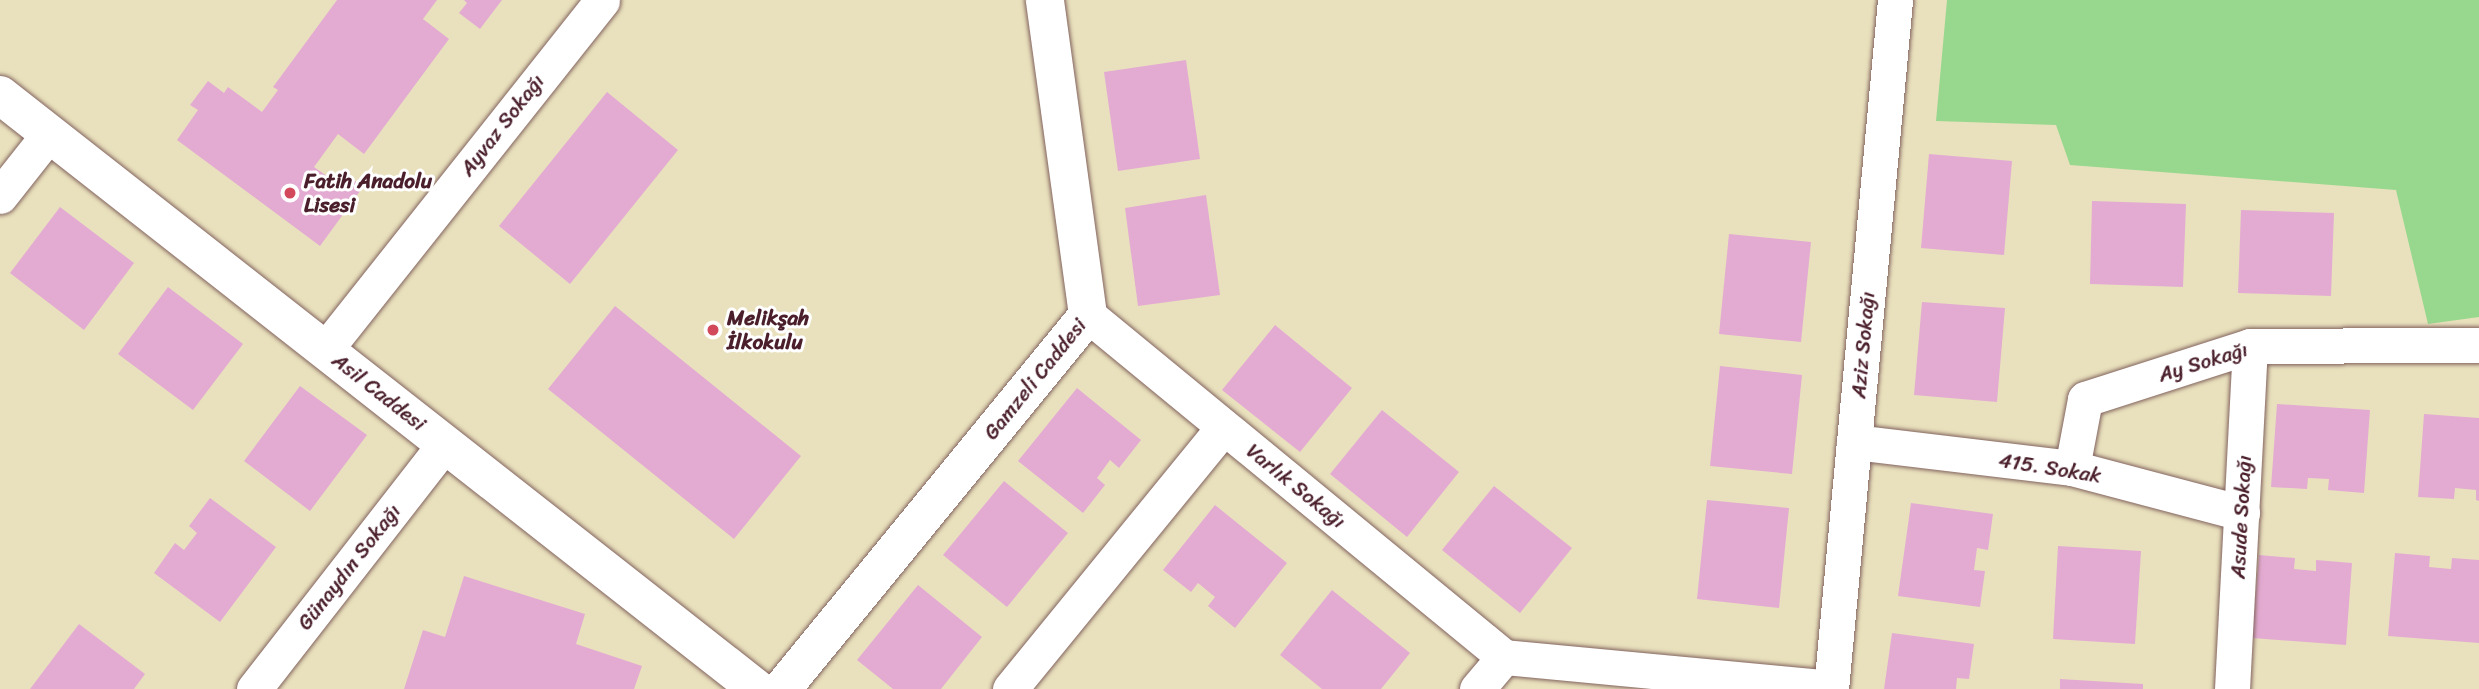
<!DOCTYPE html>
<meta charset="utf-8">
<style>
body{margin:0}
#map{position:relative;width:2479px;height:689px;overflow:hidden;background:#e9e1bd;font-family:Sriracha,sans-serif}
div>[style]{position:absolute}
.green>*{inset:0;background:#98d88e}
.building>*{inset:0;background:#e3abd2}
.roads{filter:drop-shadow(0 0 2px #82635e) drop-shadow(0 0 2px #82635e)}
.minor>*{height:35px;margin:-17.5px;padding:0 17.5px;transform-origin:17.5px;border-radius:17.5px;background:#fff}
.tertiary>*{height:38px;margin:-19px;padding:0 19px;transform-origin:19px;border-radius:19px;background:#fff}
.dots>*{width:19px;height:19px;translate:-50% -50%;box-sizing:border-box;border:4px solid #fff;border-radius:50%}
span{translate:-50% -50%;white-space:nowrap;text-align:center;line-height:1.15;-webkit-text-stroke:6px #fff;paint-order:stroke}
.street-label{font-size:21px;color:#4a1f2b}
.poi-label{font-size:21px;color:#4a1f2b;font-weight:700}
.left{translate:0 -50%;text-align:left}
</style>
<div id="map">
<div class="green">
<div style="clip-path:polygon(1947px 0,2479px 0,2479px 317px,2428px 324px,2396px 190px,2070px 165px,2056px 125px,1936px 121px)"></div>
</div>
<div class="building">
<div style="clip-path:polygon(337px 0,437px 0,423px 19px,449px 39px,364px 154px,338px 134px,314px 167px,334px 181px,342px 171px,363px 187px,320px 246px,177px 140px,198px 110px,190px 105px,208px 81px,224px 93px,228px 87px,262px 112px,278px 90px,273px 87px)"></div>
<div style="clip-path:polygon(464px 0,502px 0,480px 29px,459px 13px,467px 3px)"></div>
<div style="clip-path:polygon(1186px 60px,1200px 159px,1118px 171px,1104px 72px)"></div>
<div style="clip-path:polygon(607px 92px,678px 150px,570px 284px,499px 226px)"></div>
<div style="clip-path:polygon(1929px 154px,2012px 161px,2004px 255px,1921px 248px)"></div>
<div style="clip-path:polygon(1206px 195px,1220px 295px,1138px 306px,1125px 208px)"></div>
<div style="clip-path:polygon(2092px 201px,2186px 204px,2183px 287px,2090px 284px)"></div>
<div style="clip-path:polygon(60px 207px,134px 263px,84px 330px,10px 273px)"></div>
<div style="clip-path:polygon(2241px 210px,2334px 213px,2331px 296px,2238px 293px)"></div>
<div style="clip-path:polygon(1729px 234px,1811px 242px,1801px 342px,1719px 334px)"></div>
<div style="clip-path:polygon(168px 287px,243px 344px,193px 410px,118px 354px)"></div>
<div style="clip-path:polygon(1922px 302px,2005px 308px,1997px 402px,1914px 395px)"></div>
<div style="clip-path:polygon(615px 306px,801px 456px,734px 539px,548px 389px)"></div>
<div style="clip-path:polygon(1275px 325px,1352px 388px,1300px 452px,1222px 390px)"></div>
<div style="clip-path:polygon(1720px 366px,1802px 375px,1792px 474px,1710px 466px)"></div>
<div style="clip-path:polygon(300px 386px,367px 435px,310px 511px,244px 461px)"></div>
<div style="clip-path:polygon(1077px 388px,1141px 440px,1119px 468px,1110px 460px,1097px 478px,1105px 485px,1083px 513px,1018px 461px)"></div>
<div style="clip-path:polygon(2277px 404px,2370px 410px,2364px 493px,2328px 490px,2329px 479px,2308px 478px,2307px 489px,2271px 487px)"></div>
<div style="clip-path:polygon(1382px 410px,1459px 472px,1407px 537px,1330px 474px)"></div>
<div style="clip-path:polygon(2424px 414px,2479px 418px,2479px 501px,2476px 500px,2476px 490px,2455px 488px,2454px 499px,2418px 497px)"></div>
<div style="clip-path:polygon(1004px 481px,1068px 533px,1007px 607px,943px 555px)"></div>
<div style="clip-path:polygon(1494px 486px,1572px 548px,1520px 613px,1442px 550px)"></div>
<div style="clip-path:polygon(210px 498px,276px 547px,220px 622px,154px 573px,175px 543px,184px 550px,197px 533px,189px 526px)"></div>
<div style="clip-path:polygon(1707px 500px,1789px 508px,1779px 608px,1697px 599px)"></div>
<div style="clip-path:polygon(1911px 503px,1993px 514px,1988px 550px,1977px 548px,1974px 570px,1985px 571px,1980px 607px,1898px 596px)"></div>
<div style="clip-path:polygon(1215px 505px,1287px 563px,1235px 628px,1208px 606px,1215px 597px,1198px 583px,1191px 592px,1163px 570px)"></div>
<div style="clip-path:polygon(2058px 546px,2141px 551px,2135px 644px,2053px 639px)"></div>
<div style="clip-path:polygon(2395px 553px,2430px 556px,2429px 567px,2451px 569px,2452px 558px,2479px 560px,2479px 643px,2388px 636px)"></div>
<div style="clip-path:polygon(2259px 555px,2295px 558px,2294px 569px,2316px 571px,2316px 560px,2352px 563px,2346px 645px,2252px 638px)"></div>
<div style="clip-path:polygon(464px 576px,585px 614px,576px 644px,642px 666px,634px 689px,404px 689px,423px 630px,445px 637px)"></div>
<div style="clip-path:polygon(918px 585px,982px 637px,941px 689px,893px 689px,857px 660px)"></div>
<div style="clip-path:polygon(1332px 590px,1410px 653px,1381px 689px,1322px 689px,1280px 655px)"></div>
<div style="clip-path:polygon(79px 624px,145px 674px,134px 689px,30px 689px)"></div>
<div style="clip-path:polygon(1892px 633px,1974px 644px,1969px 679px,1957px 678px,1956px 689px,1884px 689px)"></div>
<div style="clip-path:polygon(2060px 679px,2143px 684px,2143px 689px,2060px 689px)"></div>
</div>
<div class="roads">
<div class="minor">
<div style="left:0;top:196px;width:79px;rotate:-51.7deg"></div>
<div style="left:1088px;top:315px;width:539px;rotate:39.42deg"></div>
<div style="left:325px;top:350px;width:446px;rotate:-51.6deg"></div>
<div style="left:1854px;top:442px;width:220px;rotate:6.8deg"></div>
<div style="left:2072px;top:468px;width:176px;rotate:14.8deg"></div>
<div style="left:2072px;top:468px;width:70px;rotate:-79.3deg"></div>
<div style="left:2085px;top:399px;width:173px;rotate:-17.8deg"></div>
<div style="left:2250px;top:346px;width:229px;rotate:-0.3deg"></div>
<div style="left:254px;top:689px;width:311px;rotate:-52.1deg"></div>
<div style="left:1010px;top:689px;width:338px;rotate:-50.8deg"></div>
<div style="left:1477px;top:689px;width:42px;rotate:-49.8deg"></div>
<div style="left:1504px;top:657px;width:328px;rotate:5.4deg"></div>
<div style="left:1831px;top:689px;width:692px;rotate:-84.69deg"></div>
<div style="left:2232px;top:689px;width:343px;rotate:-87deg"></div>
</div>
<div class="tertiary">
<div style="left:0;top:95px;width:962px;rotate:38.12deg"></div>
<div style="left:782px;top:689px;width:483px;rotate:-50.7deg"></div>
<div style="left:1088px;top:315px;width:318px;rotate:-97.8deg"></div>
</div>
</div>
<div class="dots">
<div style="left:290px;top:193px;background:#d1495b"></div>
<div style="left:713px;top:330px;background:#d1495b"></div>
</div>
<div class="street-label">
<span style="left:502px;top:125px;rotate:-52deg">Ayvaz Sokağı</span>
<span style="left:1863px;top:345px;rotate:-85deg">Aziz Sokağı</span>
<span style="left:2203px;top:362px;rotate:-17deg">Ay Sokağı</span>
<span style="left:1035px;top:379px;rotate:-51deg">Gamzeli Caddesi</span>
<span style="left:379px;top:392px;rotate:38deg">Asil Caddesi</span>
<span style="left:2050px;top:468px;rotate:9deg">415. Sokak</span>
<span style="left:1296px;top:486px;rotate:39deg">Varlık Sokağı</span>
<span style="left:2241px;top:517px;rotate:-87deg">Asude Sokağı</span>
<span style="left:349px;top:567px;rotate:-52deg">Günaydın Sokağı</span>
</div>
<div class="poi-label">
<span class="left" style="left:304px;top:193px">Fatih Anadolu<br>Lisesi</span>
<span class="left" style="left:727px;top:330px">Melikşah<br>İlkokulu</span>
</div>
</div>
